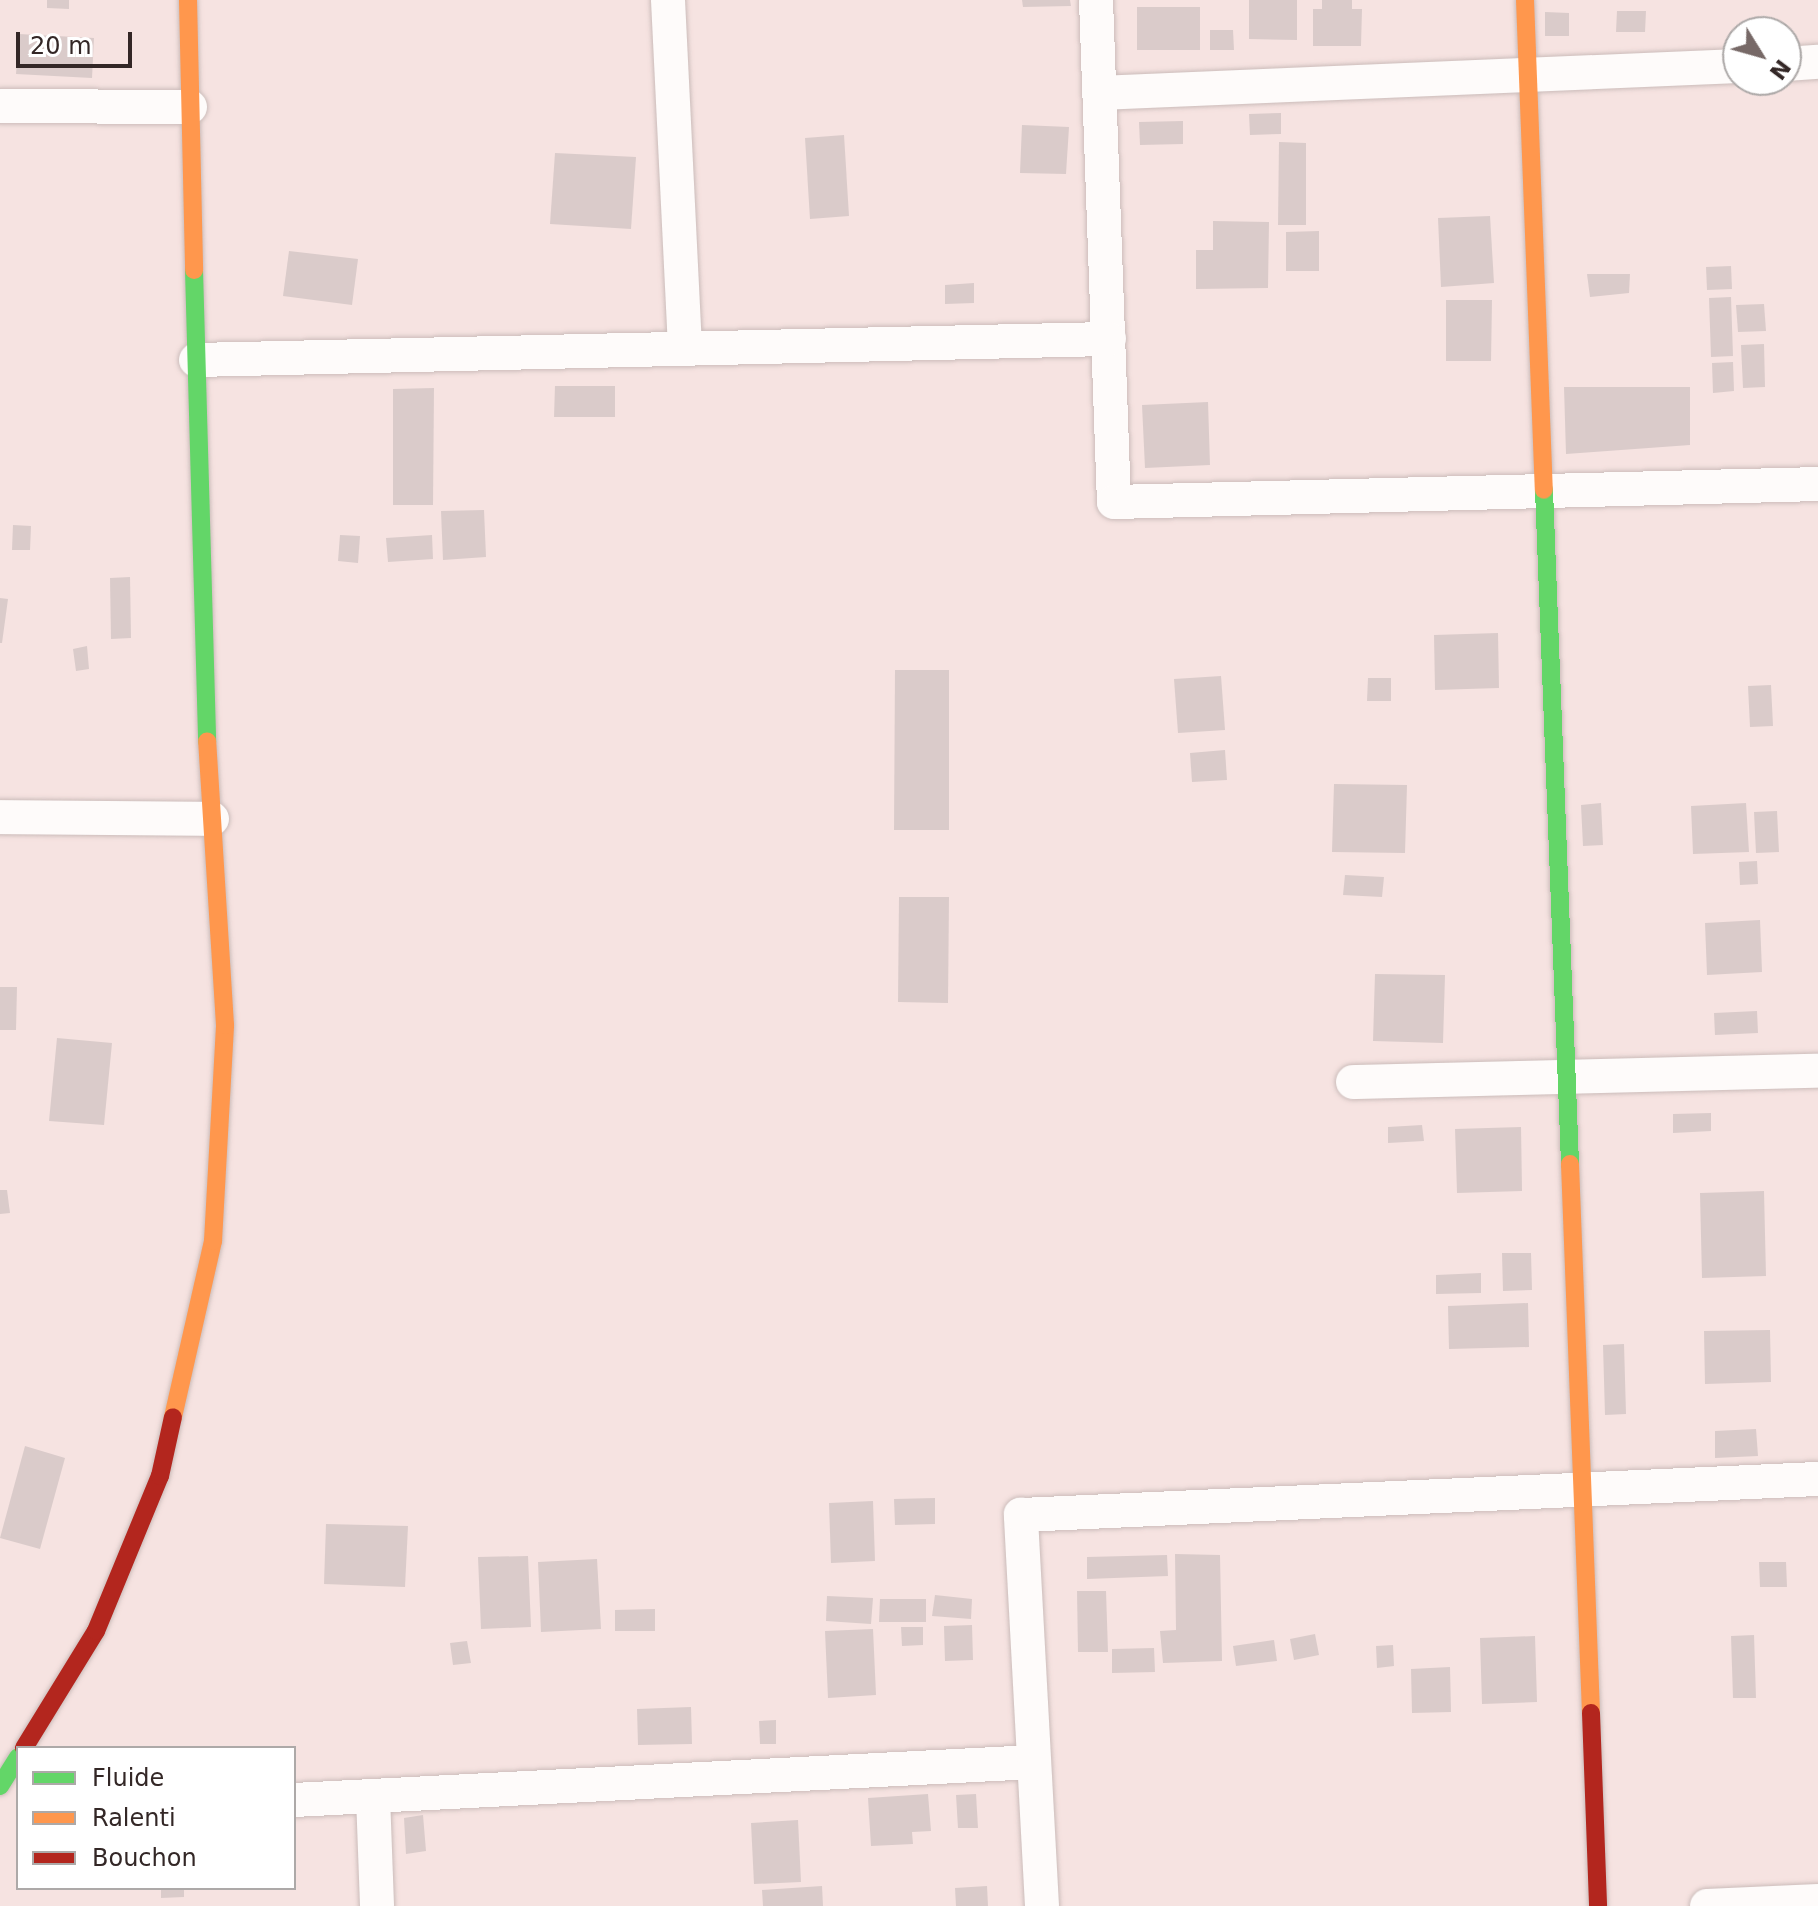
<!DOCTYPE html>
<style>
body{margin:0}
#map{position:relative;width:1818px;height:1906px;overflow:hidden;background:#f6e3e1;font-family:"DejaVu Sans",sans-serif}
div>[style]{position:absolute}
.building>*{inset:0;background:#dacbca}
.roads{filter:drop-shadow(0 0 2px #cbbcba) drop-shadow(0 0 2px #cbbcba)}
.street>*{height:34px;margin:-17px;padding:0 17px;transform-origin:17px;border-radius:17px;background:#fefbfa}
.fast>*{height:18px;margin:-9px;padding:0 9px;transform-origin:9px;border-radius:9px;background:#63d668}
.slow>*{height:18px;margin:-9px;padding:0 9px;transform-origin:9px;border-radius:9px;background:#ff974d}
.jam>*{height:18px;margin:-9px;padding:0 9px;transform-origin:9px;border-radius:9px;background:#b3261e}
span{translate:-50% -50%;white-space:nowrap;text-align:center;line-height:1.15;-webkit-text-stroke:6px #fff;paint-order:stroke}
.legend{position:absolute;left:16px;top:1746px;width:280px;height:144px;box-sizing:border-box;background:#fff;border:2px solid #ada9a8;margin:0;padding:10px 14px;list-style:none;font-size:24px;color:#332726}
.legend li{display:flex;align-items:center;gap:16px;height:40px}
.legend b{width:40px;border:2px solid #ada9a8}
.north{position:absolute;left:1722px;top:16px;width:80px;height:80px;box-sizing:border-box;background:#fff;border:2px solid #ada9a8;border-radius:50%;rotate:127deg;font-size:22px;font-weight:700;line-height:32px;text-align:center;color:#332726}
.north::after{content:'';display:block;margin:auto;width:28px;height:36px;background:#776967;clip-path:polygon(50% 0,100% 100%,50% 72%,0 100%)}
.scale{position:absolute;left:16px;top:32px;width:116px;height:36px;box-sizing:border-box;border:4px solid #332726;border-top:0;padding-left:10px;font-size:24px;line-height:28px;white-space:nowrap;color:#332726;-webkit-text-stroke:6px #fff;paint-order:stroke}
</style>
<div id="map">
<div class="building">
<div style="clip-path:polygon(47px 0,69px 0,69px 9px,47px 8px)"></div>
<div style="clip-path:polygon(1022px 0,1070px 0,1071px 6px,1023px 7px)"></div>
<div style="clip-path:polygon(1249px 0,1297px 0,1297px 40px,1249px 39px)"></div>
<div style="clip-path:polygon(1322px 0,1352px 0,1352px 9px,1362px 9px,1361px 46px,1313px 46px,1313px 9px,1322px 9px)"></div>
<div style="clip-path:polygon(1137px 7px,1200px 7px,1200px 50px,1137px 50px)"></div>
<div style="clip-path:polygon(1617px 11px,1646px 11px,1645px 32px,1616px 32px)"></div>
<div style="clip-path:polygon(1545px 12px,1569px 13px,1569px 36px,1545px 36px)"></div>
<div style="clip-path:polygon(1210px 30px,1233px 30px,1234px 50px,1210px 50px)"></div>
<div style="clip-path:polygon(19px 34px,94px 38px,92px 78px,16px 74px)"></div>
<div style="clip-path:polygon(1281px 113px,1281px 134px,1250px 135px,1249px 114px)"></div>
<div style="clip-path:polygon(1183px 121px,1183px 144px,1140px 145px,1139px 122px)"></div>
<div style="clip-path:polygon(1022px 125px,1069px 127px,1066px 174px,1020px 173px)"></div>
<div style="clip-path:polygon(844px 135px,849px 216px,810px 219px,805px 138px)"></div>
<div style="clip-path:polygon(1279px 142px,1306px 143px,1306px 225px,1278px 225px)"></div>
<div style="clip-path:polygon(555px 153px,636px 157px,631px 229px,550px 224px)"></div>
<div style="clip-path:polygon(1490px 216px,1494px 283px,1441px 287px,1438px 218px)"></div>
<div style="clip-path:polygon(1213px 221px,1269px 222px,1268px 288px,1196px 289px,1196px 250px,1213px 250px)"></div>
<div style="clip-path:polygon(1319px 231px,1319px 271px,1286px 271px,1286px 232px)"></div>
<div style="clip-path:polygon(289px 251px,358px 259px,352px 305px,283px 296px)"></div>
<div style="clip-path:polygon(1731px 266px,1732px 289px,1707px 290px,1706px 267px)"></div>
<div style="clip-path:polygon(1587px 274px,1630px 274px,1629px 293px,1590px 297px)"></div>
<div style="clip-path:polygon(974px 283px,974px 303px,945px 304px,945px 285px)"></div>
<div style="clip-path:polygon(1731px 297px,1733px 356px,1711px 357px,1709px 298px)"></div>
<div style="clip-path:polygon(1446px 300px,1492px 300px,1491px 361px,1446px 361px)"></div>
<div style="clip-path:polygon(1764px 304px,1766px 331px,1738px 332px,1736px 305px)"></div>
<div style="clip-path:polygon(1764px 344px,1765px 387px,1743px 388px,1741px 345px)"></div>
<div style="clip-path:polygon(1733px 362px,1734px 391px,1713px 393px,1712px 363px)"></div>
<div style="clip-path:polygon(555px 386px,615px 386px,615px 417px,554px 417px)"></div>
<div style="clip-path:polygon(1564px 387px,1690px 387px,1690px 445px,1566px 454px)"></div>
<div style="clip-path:polygon(434px 388px,433px 505px,393px 505px,393px 389px)"></div>
<div style="clip-path:polygon(1208px 402px,1210px 465px,1145px 468px,1142px 405px)"></div>
<div style="clip-path:polygon(484px 510px,486px 557px,443px 560px,441px 511px)"></div>
<div style="clip-path:polygon(13px 525px,31px 526px,30px 550px,12px 550px)"></div>
<div style="clip-path:polygon(340px 535px,360px 536px,358px 563px,338px 561px)"></div>
<div style="clip-path:polygon(432px 535px,433px 559px,388px 562px,386px 538px)"></div>
<div style="clip-path:polygon(130px 577px,131px 638px,111px 639px,110px 578px)"></div>
<div style="clip-path:polygon(0 598px,8px 599px,2px 643px,0 643px)"></div>
<div style="clip-path:polygon(1498px 633px,1499px 688px,1435px 690px,1434px 635px)"></div>
<div style="clip-path:polygon(87px 646px,89px 669px,76px 671px,73px 649px)"></div>
<div style="clip-path:polygon(895px 670px,949px 670px,949px 830px,894px 830px)"></div>
<div style="clip-path:polygon(1221px 676px,1225px 730px,1178px 733px,1174px 679px)"></div>
<div style="clip-path:polygon(1368px 678px,1391px 678px,1391px 701px,1367px 701px)"></div>
<div style="clip-path:polygon(1771px 685px,1773px 726px,1750px 727px,1748px 686px)"></div>
<div style="clip-path:polygon(1225px 750px,1227px 780px,1192px 782px,1190px 753px)"></div>
<div style="clip-path:polygon(1334px 784px,1407px 785px,1405px 853px,1332px 852px)"></div>
<div style="clip-path:polygon(1601px 803px,1603px 845px,1583px 846px,1581px 805px)"></div>
<div style="clip-path:polygon(1746px 803px,1749px 852px,1693px 854px,1691px 806px)"></div>
<div style="clip-path:polygon(1777px 811px,1779px 852px,1756px 853px,1754px 812px)"></div>
<div style="clip-path:polygon(1757px 861px,1758px 884px,1740px 885px,1739px 862px)"></div>
<div style="clip-path:polygon(1345px 875px,1384px 877px,1382px 897px,1343px 895px)"></div>
<div style="clip-path:polygon(899px 897px,949px 897px,948px 1003px,898px 1002px)"></div>
<div style="clip-path:polygon(1760px 920px,1762px 972px,1707px 975px,1705px 923px)"></div>
<div style="clip-path:polygon(1375px 974px,1445px 975px,1443px 1043px,1373px 1041px)"></div>
<div style="clip-path:polygon(0 987px,17px 987px,16px 1030px,0 1030px)"></div>
<div style="clip-path:polygon(1757px 1011px,1758px 1033px,1715px 1035px,1714px 1013px)"></div>
<div style="clip-path:polygon(57px 1038px,112px 1043px,104px 1125px,49px 1121px)"></div>
<div style="clip-path:polygon(1711px 1113px,1711px 1131px,1673px 1133px,1673px 1114px)"></div>
<div style="clip-path:polygon(1422px 1125px,1424px 1141px,1388px 1143px,1388px 1127px)"></div>
<div style="clip-path:polygon(1521px 1127px,1522px 1191px,1457px 1193px,1455px 1129px)"></div>
<div style="clip-path:polygon(0 1190px,7px 1190px,10px 1213px,0 1214px)"></div>
<div style="clip-path:polygon(1764px 1191px,1766px 1276px,1702px 1278px,1700px 1193px)"></div>
<div style="clip-path:polygon(1502px 1253px,1531px 1253px,1532px 1290px,1503px 1291px)"></div>
<div style="clip-path:polygon(1481px 1273px,1481px 1293px,1436px 1294px,1436px 1275px)"></div>
<div style="clip-path:polygon(1528px 1303px,1529px 1347px,1449px 1349px,1448px 1306px)"></div>
<div style="clip-path:polygon(1770px 1330px,1771px 1382px,1705px 1384px,1704px 1331px)"></div>
<div style="clip-path:polygon(1624px 1344px,1626px 1414px,1605px 1415px,1603px 1345px)"></div>
<div style="clip-path:polygon(1756px 1429px,1758px 1456px,1715px 1458px,1715px 1431px)"></div>
<div style="clip-path:polygon(25px 1446px,65px 1458px,40px 1549px,0 1538px)"></div>
<div style="clip-path:polygon(935px 1498px,935px 1524px,895px 1525px,894px 1499px)"></div>
<div style="clip-path:polygon(873px 1501px,875px 1561px,831px 1563px,829px 1503px)"></div>
<div style="clip-path:polygon(326px 1524px,408px 1526px,405px 1587px,324px 1584px)"></div>
<div style="clip-path:polygon(1175px 1554px,1220px 1555px,1222px 1661px,1163px 1663px,1160px 1631px,1176px 1630px)"></div>
<div style="clip-path:polygon(1167px 1555px,1168px 1576px,1087px 1579px,1087px 1557px)"></div>
<div style="clip-path:polygon(528px 1556px,531px 1627px,481px 1629px,478px 1557px)"></div>
<div style="clip-path:polygon(597px 1559px,601px 1629px,541px 1632px,538px 1562px)"></div>
<div style="clip-path:polygon(1759px 1562px,1786px 1562px,1787px 1587px,1760px 1587px)"></div>
<div style="clip-path:polygon(1077px 1591px,1106px 1591px,1108px 1652px,1078px 1652px)"></div>
<div style="clip-path:polygon(935px 1595px,972px 1599px,971px 1619px,932px 1616px)"></div>
<div style="clip-path:polygon(827px 1596px,873px 1598px,871px 1624px,826px 1621px)"></div>
<div style="clip-path:polygon(880px 1599px,926px 1599px,926px 1622px,879px 1622px)"></div>
<div style="clip-path:polygon(655px 1609px,655px 1631px,615px 1631px,615px 1610px)"></div>
<div style="clip-path:polygon(972px 1625px,973px 1660px,945px 1661px,944px 1626px)"></div>
<div style="clip-path:polygon(901px 1627px,923px 1627px,923px 1645px,902px 1646px)"></div>
<div style="clip-path:polygon(873px 1629px,876px 1695px,828px 1698px,825px 1631px)"></div>
<div style="clip-path:polygon(1315px 1634px,1319px 1655px,1294px 1660px,1290px 1639px)"></div>
<div style="clip-path:polygon(1754px 1635px,1756px 1698px,1733px 1698px,1731px 1636px)"></div>
<div style="clip-path:polygon(1535px 1636px,1537px 1702px,1482px 1704px,1480px 1638px)"></div>
<div style="clip-path:polygon(1274px 1640px,1277px 1661px,1236px 1666px,1233px 1646px)"></div>
<div style="clip-path:polygon(467px 1641px,471px 1663px,453px 1665px,450px 1643px)"></div>
<div style="clip-path:polygon(1393px 1645px,1394px 1666px,1377px 1668px,1376px 1646px)"></div>
<div style="clip-path:polygon(1154px 1648px,1155px 1672px,1112px 1673px,1112px 1649px)"></div>
<div style="clip-path:polygon(1450px 1667px,1451px 1712px,1412px 1713px,1411px 1669px)"></div>
<div style="clip-path:polygon(691px 1707px,692px 1744px,638px 1745px,637px 1709px)"></div>
<div style="clip-path:polygon(776px 1720px,776px 1744px,760px 1744px,759px 1721px)"></div>
<div style="clip-path:polygon(928px 1794px,931px 1831px,912px 1832px,913px 1844px,871px 1846px,868px 1798px)"></div>
<div style="clip-path:polygon(976px 1794px,978px 1828px,958px 1828px,956px 1795px)"></div>
<div style="clip-path:polygon(423px 1815px,426px 1851px,406px 1854px,404px 1818px)"></div>
<div style="clip-path:polygon(798px 1820px,801px 1882px,754px 1884px,751px 1823px)"></div>
<div style="clip-path:polygon(822px 1886px,823px 1906px,763px 1906px,762px 1890px)"></div>
<div style="clip-path:polygon(987px 1886px,988px 1906px,956px 1906px,955px 1888px)"></div>
<div style="clip-path:polygon(161px 1888px,184px 1888px,184px 1897px,161px 1898px)"></div>
</div>
<div class="roads">
<div class="street">
<div style="left:668px;top:0;width:349px;rotate:87.2deg"></div>
<div style="left:1096px;top:0;width:502px;rotate:87.95deg"></div>
<div style="left:1114px;top:502px;width:704px;rotate:-1.46deg"></div>
<div style="left:1786px;top:64px;width:32px;rotate:-4deg"></div>
<div style="left:1099px;top:93px;width:640px;rotate:-2.42deg"></div>
<div style="left:0;top:106px;width:190px;rotate:0.3deg"></div>
<div style="left:196px;top:360px;width:913px;rotate:-1.32deg"></div>
<div style="left:0;top:817px;width:212px;rotate:0.5deg"></div>
<div style="left:1353px;top:1082px;width:465px;rotate:-1.4deg"></div>
<div style="left:373px;top:1796px;width:110px;rotate:87.9deg"></div>
<div style="left:294px;top:1800px;width:741px;rotate:-2.94deg"></div>
<div style="left:1042px;top:1906px;width:392px;rotate:-93.1deg"></div>
<div style="left:1021px;top:1515px;width:798px;rotate:-2.59deg"></div>
<div style="left:1707px;top:1906px;width:111px;rotate:-2.6deg"></div>
</div>
<div class="fast">
<div style="left:194px;top:270px;width:472px;rotate:88.4deg"></div>
<div style="left:1544px;top:490px;width:675px;rotate:87.79deg"></div>
<div style="left:0;top:1786px;width:34px;rotate:-58deg"></div>
</div>
<div class="slow">
<div style="left:188px;top:0;width:270px;rotate:88.7deg"></div>
<div style="left:1525px;top:0;width:490px;rotate:87.8deg"></div>
<div style="left:1570px;top:1164px;width:549px;rotate:87.81deg"></div>
<div style="left:173px;top:1417px;width:180px;rotate:-77.2deg"></div>
<div style="left:213px;top:1241px;width:216px;rotate:-86.8deg"></div>
<div style="left:225px;top:1025px;width:284px;rotate:-93.6deg"></div>
</div>
<div class="jam">
<div style="left:1591px;top:1713px;width:193px;rotate:87.9deg"></div>
<div style="left:24px;top:1748px;width:137px;rotate:-58.4deg"></div>
<div style="left:96px;top:1631px;width:168px;rotate:-67.6deg"></div>
<div style="left:160px;top:1476px;width:60px;rotate:-77.6deg"></div>
</div>
</div>
<ul class="legend">
<li><b style="height:10px;background:#63d668"></b>Fluide</li>
<li><b style="height:10px;background:#ff974d"></b>Ralenti</li>
<li><b style="height:10px;background:#b3261e"></b>Bouchon</li>
</ul>
<div class="north">N</div>
<div class="scale">20 m</div>
</div>
